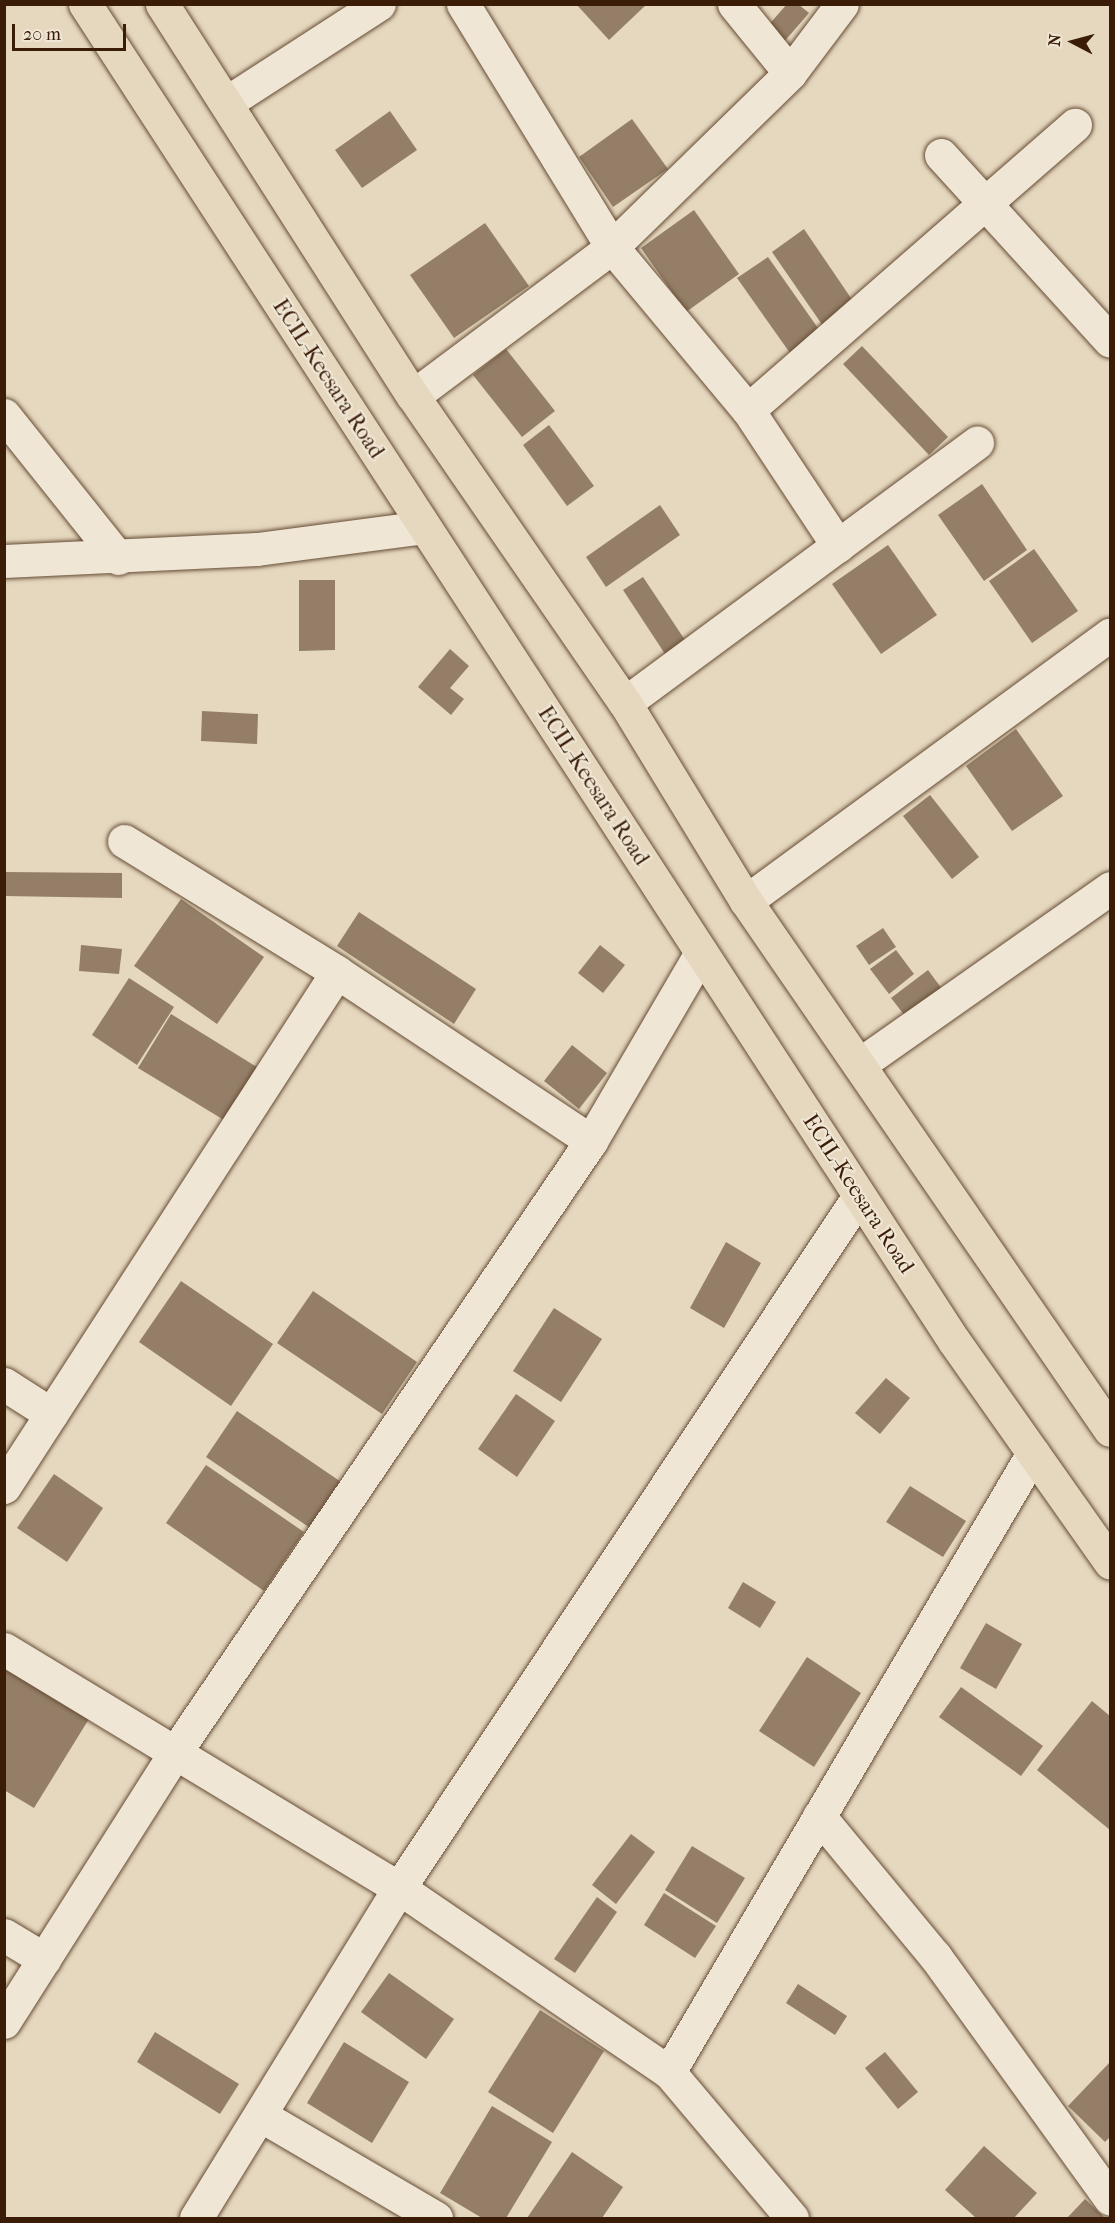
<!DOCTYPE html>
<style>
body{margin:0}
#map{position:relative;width:1115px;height:2223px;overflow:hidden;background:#e6d8bf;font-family:"IM FELL French Canon",serif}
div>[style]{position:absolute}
.building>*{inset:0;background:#947e67}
.roads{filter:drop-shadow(0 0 2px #664c35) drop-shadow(0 0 2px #664c35)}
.street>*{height:33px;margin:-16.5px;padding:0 16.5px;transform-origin:16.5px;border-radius:16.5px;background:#efe6d5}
.primary>*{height:33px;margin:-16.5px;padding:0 16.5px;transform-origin:16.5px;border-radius:16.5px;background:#e6d8bf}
span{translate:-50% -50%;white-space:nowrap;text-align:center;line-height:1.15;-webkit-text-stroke:4.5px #efe6d5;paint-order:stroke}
.street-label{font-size:22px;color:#3b1d07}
.frame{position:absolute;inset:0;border:6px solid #3b1d07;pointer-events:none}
.north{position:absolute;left:1043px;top:12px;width:60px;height:60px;-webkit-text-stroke:4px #efe6d5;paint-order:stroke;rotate:276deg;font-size:16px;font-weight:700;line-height:24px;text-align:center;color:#3b1d07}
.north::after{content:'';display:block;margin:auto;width:21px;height:27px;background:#3b1d07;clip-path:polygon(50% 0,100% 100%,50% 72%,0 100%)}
.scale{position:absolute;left:12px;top:24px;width:114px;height:27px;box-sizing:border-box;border:3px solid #3b1d07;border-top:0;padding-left:8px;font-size:18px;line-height:21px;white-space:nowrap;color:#3b1d07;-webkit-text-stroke:4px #efe6d5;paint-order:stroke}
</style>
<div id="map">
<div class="building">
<div style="clip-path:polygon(576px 4px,647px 4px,609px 40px)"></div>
<div style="clip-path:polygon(787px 4px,798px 4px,809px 13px,783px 43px,766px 28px)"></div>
<div style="clip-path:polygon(390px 111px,417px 150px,362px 188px,335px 150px)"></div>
<div style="clip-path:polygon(632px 119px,668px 169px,613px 207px,579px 157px)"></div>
<div style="clip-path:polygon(694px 210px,739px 274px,686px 312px,641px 248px)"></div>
<div style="clip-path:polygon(485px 223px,529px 286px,454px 338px,410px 275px)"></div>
<div style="clip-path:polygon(804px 229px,855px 304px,823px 326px,772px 252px)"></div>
<div style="clip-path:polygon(768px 257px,820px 331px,790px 353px,737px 278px)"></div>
<div style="clip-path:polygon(862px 346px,948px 437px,929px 455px,843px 364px)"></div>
<div style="clip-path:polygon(506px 349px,555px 411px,522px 437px,473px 375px)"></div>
<div style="clip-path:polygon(549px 425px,594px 486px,567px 506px,523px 445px)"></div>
<div style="clip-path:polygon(982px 484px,1027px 550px,984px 581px,938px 515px)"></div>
<div style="clip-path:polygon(660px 505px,680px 535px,606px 587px,586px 557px)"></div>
<div style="clip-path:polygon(888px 545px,937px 615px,881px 654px,832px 584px)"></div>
<div style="clip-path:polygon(1034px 549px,1078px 611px,1032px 643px,989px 581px)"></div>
<div style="clip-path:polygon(643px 577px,685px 640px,665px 654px,623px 590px)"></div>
<div style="clip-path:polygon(299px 580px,335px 580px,335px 650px,299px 651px)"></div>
<div style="clip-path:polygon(450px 649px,469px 666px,450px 688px,464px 699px,451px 715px,418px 687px)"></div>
<div style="clip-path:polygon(202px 711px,258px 714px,257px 744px,201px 741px)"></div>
<div style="clip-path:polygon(1016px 729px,1063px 796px,1012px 831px,966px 766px)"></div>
<div style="clip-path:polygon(930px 795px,979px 857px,952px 879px,903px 816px)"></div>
<div style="clip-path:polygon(4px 872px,122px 873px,122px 898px,4px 896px)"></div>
<div style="clip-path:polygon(181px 899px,264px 957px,217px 1024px,134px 966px)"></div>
<div style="clip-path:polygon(359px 912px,476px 989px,454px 1024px,337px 946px)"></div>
<div style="clip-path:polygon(883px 928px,896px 947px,869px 965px,856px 946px)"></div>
<div style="clip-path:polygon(81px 945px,122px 949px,119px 974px,79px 971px)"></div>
<div style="clip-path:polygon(600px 945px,625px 965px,603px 993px,578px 973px)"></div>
<div style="clip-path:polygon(896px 950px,914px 974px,889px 994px,870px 969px)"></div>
<div style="clip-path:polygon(928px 970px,945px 993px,909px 1021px,891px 998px)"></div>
<div style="clip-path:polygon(129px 978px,174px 1007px,137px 1065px,92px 1035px)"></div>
<div style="clip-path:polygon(171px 1014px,257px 1067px,224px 1120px,138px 1068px)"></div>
<div style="clip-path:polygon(572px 1045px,607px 1073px,579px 1109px,544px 1081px)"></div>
<div style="clip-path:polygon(726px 1242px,761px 1263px,724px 1328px,690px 1308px)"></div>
<div style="clip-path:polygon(181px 1281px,273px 1344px,231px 1406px,139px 1342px)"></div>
<div style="clip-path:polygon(313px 1291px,417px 1362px,382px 1414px,277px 1343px)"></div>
<div style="clip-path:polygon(554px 1308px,602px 1339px,561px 1402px,513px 1371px)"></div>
<div style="clip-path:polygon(886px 1378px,910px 1398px,880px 1434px,855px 1413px)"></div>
<div style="clip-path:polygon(516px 1394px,555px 1421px,517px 1477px,478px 1449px)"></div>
<div style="clip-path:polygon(237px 1411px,347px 1486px,316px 1532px,206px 1457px)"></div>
<div style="clip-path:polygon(206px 1465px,304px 1532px,264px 1591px,166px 1523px)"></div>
<div style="clip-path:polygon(54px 1474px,103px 1508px,67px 1562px,17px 1528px)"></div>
<div style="clip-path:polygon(910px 1486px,966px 1521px,943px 1557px,886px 1522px)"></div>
<div style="clip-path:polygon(743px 1582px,776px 1602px,760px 1628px,728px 1608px)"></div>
<div style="clip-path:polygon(986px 1623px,1022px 1644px,996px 1689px,960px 1668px)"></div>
<div style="clip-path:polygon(807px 1657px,861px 1693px,814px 1767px,759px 1731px)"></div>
<div style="clip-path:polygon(4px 1660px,92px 1714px,34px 1808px,4px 1790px)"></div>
<div style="clip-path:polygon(961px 1687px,1043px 1746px,1021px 1776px,939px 1717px)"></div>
<div style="clip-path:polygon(1092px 1701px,1110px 1716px,1110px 1830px,1037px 1770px)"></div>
<div style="clip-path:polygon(631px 1834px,655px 1852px,616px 1904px,592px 1885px)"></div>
<div style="clip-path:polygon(692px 1846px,745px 1878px,717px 1923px,665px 1890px)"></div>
<div style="clip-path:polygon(664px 1893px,716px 1926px,695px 1958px,644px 1925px)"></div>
<div style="clip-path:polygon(597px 1897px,617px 1912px,575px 1973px,554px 1959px)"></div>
<div style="clip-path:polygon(389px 1973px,454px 2019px,426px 2059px,361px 2012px)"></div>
<div style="clip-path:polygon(798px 1984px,847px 2016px,835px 2035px,786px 2003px)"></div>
<div style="clip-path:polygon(540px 2010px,604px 2051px,553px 2133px,488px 2092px)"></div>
<div style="clip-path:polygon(155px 2032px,239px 2084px,220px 2114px,137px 2062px)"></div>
<div style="clip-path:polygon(344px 2042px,409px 2082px,372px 2143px,307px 2103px)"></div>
<div style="clip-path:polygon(885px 2052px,918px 2092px,898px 2109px,865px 2068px)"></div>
<div style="clip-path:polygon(1110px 2062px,1110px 2137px,1105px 2142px,1068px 2106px)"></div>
<div style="clip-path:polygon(492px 2106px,552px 2142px,506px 2218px,482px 2218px,440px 2193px)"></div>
<div style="clip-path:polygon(984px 2146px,1037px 2193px,1014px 2218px,976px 2218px,945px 2190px)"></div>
<div style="clip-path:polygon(572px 2152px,623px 2187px,602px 2218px,527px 2218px)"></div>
<div style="clip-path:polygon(1085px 2199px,1105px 2218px,1067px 2218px)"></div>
</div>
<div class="roads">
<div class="street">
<div style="left:463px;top:4px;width:285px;rotate:58.5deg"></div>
<div style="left:612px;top:247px;width:212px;rotate:50.2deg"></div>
<div style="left:748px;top:410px;width:163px;rotate:56.5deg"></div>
<div style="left:734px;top:4px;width:89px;rotate:50.9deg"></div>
<div style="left:226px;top:103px;width:182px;rotate:-32.9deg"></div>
<div style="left:941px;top:155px;width:251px;rotate:47.7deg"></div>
<div style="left:413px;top:396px;width:249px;rotate:-36.8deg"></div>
<div style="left:612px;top:247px;width:249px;rotate:-44.3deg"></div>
<div style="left:790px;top:73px;width:86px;rotate:-53deg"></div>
<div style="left:748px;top:410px;width:434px;rotate:-41.1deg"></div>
<div style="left:4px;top:415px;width:183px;rotate:51.4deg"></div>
<div style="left:4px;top:561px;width:253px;rotate:-2.7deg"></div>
<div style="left:257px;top:549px;width:168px;rotate:-7.5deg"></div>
<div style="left:625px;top:703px;width:438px;rotate:-36.5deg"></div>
<div style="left:746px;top:901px;width:451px;rotate:-36.2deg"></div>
<div style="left:860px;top:1064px;width:306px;rotate:-35.1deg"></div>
<div style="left:591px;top:1141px;width:218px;rotate:-59.7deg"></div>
<div style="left:4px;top:1384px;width:56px;rotate:32.6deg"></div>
<div style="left:4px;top:1487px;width:613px;rotate:-57.11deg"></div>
<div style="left:4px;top:1649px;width:462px;rotate:31.2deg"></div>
<div style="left:399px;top:1888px;width:327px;rotate:34.3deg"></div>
<div style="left:669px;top:2072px;width:191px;rotate:49.9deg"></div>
<div style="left:819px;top:1816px;width:182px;rotate:50.4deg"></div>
<div style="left:935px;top:1956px;width:299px;rotate:54.2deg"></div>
<div style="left:4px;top:1935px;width:47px;rotate:31deg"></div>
<div style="left:4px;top:2022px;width:317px;rotate:-57.6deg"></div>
<div style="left:174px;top:1754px;width:741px;rotate:-55.77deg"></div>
<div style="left:591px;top:1141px;width:305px;rotate:-146.4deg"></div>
<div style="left:337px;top:972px;width:250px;rotate:-148.4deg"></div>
<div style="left:669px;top:2072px;width:718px;rotate:-59.54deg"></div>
<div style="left:260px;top:2115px;width:204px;rotate:30.3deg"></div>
<div style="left:196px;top:2218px;width:387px;rotate:-58.4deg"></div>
<div style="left:399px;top:1888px;width:831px;rotate:-56.39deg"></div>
</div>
<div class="primary">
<div style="left:85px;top:4px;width:1595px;rotate:56.98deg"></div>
<div style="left:954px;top:1341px;width:271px;rotate:54.8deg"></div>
<div style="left:162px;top:4px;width:465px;rotate:57.4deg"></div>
<div style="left:413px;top:396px;width:373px;rotate:55.4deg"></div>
<div style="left:625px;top:703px;width:232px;rotate:58.6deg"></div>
<div style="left:746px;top:901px;width:642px;rotate:55.47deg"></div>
</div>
</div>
<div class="street-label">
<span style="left:328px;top:379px;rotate:57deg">ECIL-Keesara Road</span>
<span style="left:593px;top:786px;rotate:57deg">ECIL-Keesara Road</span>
<span style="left:858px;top:1194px;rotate:57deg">ECIL-Keesara Road</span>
</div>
<div class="frame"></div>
<div class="north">N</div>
<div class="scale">20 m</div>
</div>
